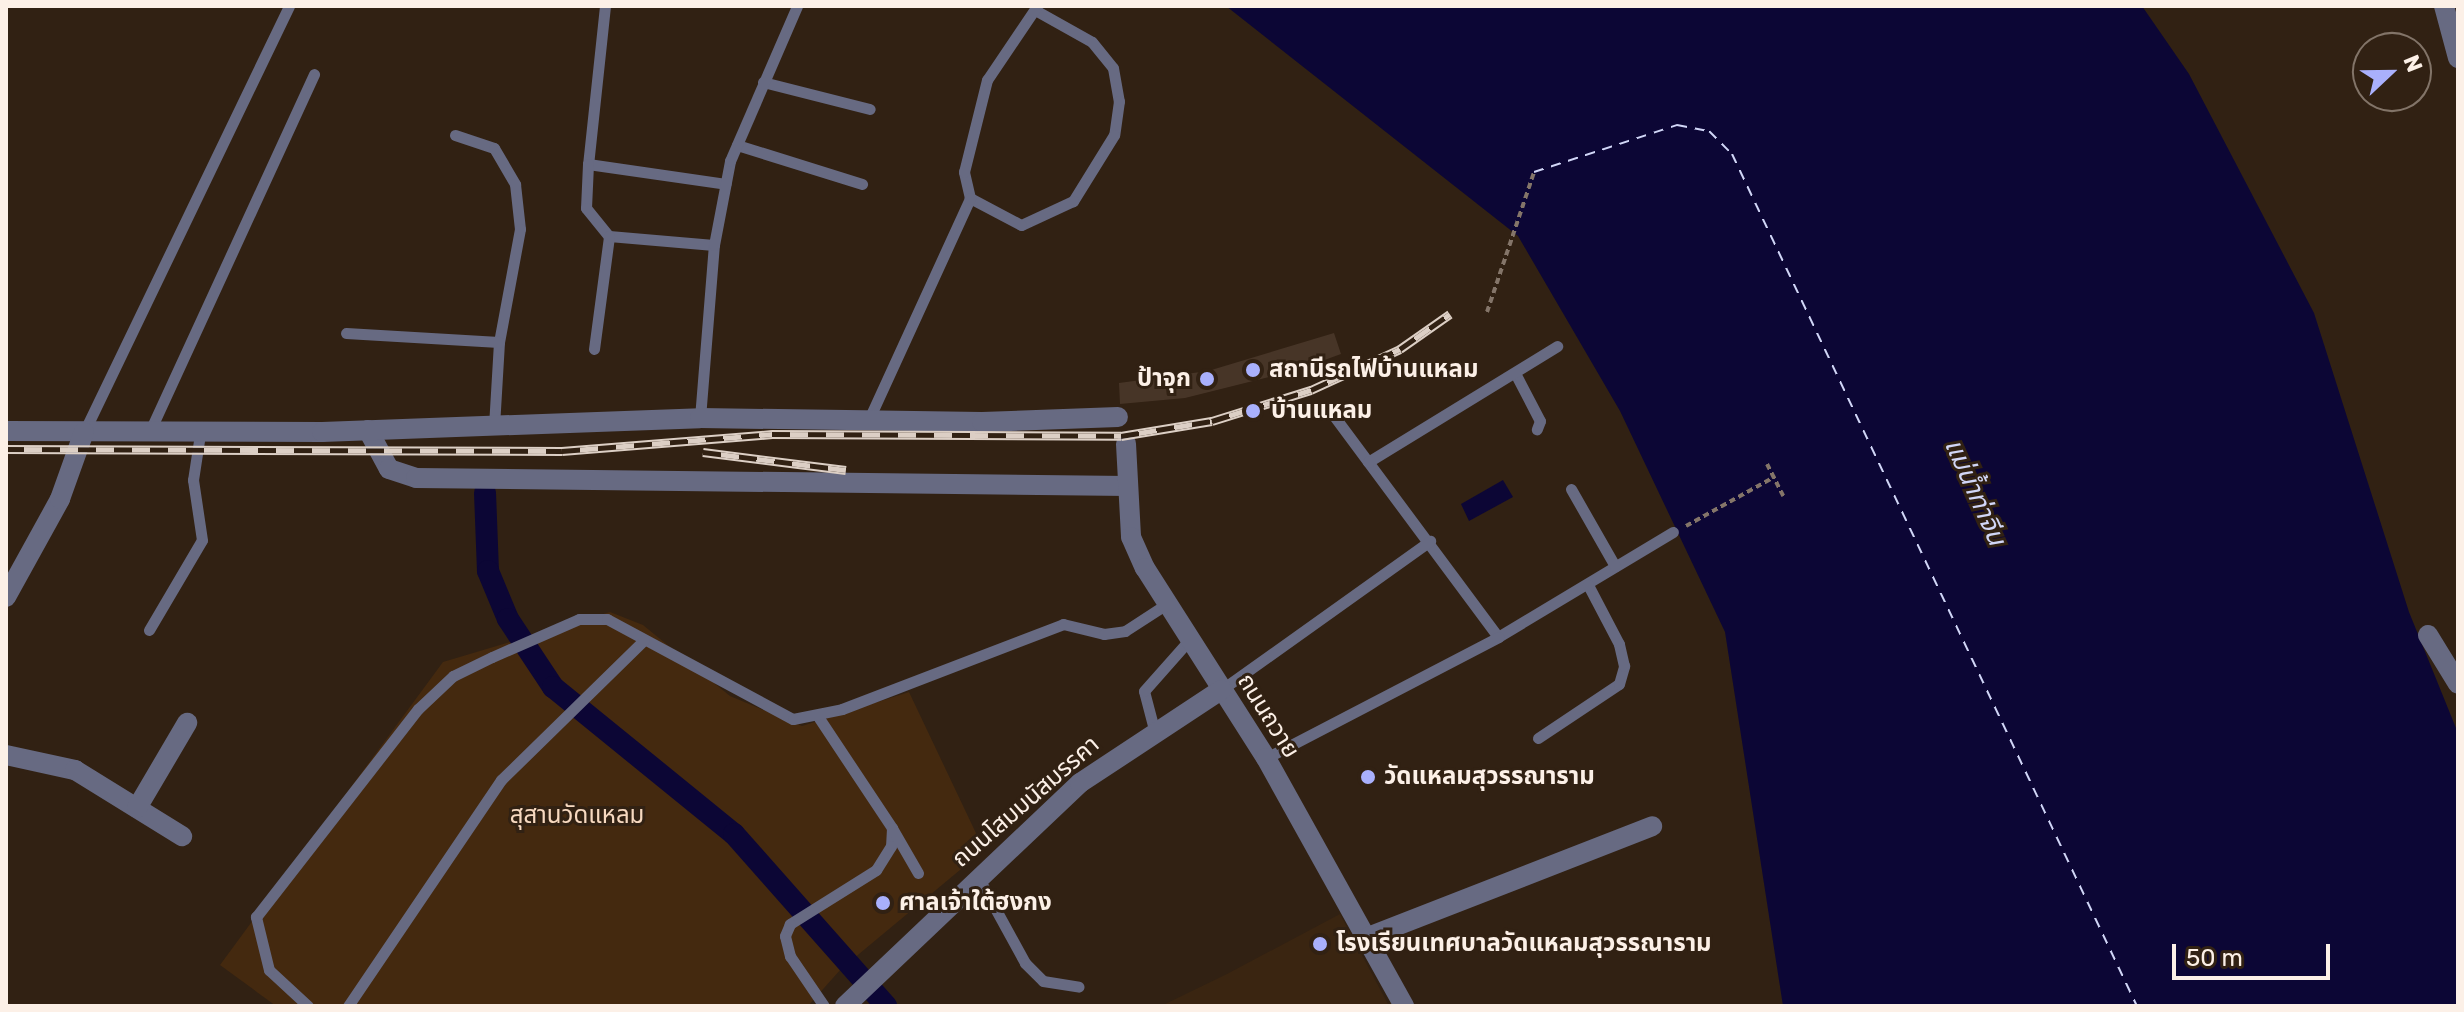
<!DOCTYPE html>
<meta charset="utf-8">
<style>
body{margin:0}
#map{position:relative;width:2464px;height:1012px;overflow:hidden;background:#312113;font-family:Rubik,"Noto Sans Thai",sans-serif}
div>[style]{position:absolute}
.built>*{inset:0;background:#3a2511}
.green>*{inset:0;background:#44290f}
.water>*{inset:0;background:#0c0635}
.canal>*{height:22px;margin:-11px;padding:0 11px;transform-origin:11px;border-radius:11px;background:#0c0635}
.ferry>*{height:2px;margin-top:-1px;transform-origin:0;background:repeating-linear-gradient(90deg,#d1d6f7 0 10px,transparent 0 18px)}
.building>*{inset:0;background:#473527}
.path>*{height:4px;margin-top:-2px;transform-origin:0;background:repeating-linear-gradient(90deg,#847569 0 6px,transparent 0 10px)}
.service>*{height:11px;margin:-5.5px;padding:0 5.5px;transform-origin:5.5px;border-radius:5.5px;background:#676a82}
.minor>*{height:20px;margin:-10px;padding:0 10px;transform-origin:10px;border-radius:10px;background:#676a82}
.rail>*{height:9px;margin-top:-4.5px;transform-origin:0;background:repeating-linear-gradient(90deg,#312113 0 18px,#dccfc5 0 36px);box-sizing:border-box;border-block:2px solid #dccfc5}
.dots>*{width:22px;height:22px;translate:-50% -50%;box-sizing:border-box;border:4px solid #312113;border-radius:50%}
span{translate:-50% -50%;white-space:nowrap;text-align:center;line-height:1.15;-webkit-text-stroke:6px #312113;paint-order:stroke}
.poi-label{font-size:24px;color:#fcf0e7;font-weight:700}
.left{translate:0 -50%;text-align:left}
.right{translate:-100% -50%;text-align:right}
.street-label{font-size:24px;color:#fcf0e7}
.park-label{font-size:24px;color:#f7d9c0}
.water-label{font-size:26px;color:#d1d6f7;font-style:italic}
.frame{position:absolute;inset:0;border:8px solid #fcf0e7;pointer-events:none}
.north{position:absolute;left:2352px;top:32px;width:80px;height:80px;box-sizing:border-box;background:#312113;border:2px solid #827468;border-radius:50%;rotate:68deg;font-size:22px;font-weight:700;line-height:32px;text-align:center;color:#fcf0e7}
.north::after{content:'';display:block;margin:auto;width:28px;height:36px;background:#a9b0fc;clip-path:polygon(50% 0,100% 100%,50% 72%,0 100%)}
.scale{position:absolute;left:2172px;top:944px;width:158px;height:36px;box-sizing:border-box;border:4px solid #fcf0e7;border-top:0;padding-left:10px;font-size:24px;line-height:28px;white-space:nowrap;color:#fcf0e7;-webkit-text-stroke:6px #312113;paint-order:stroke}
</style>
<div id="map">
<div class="built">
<div style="clip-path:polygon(1340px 914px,1389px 1006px,1161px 1006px,1227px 974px)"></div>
</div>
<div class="green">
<div style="clip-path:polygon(610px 612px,643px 625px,730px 696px,802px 726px,909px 692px,984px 850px,841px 969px,808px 1006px,276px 1006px,220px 965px,443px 662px)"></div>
</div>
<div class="water">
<div style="clip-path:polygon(1226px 6px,2142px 6px,2189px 74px,2314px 313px,2409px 612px,2458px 733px,2458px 1006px,1783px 1006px,1725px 632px,1620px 411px,1518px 236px)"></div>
<div style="clip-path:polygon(1503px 480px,1513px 497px,1469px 521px,1461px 504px)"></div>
</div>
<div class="canal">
<div style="left:485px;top:493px;width:78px;rotate:87.8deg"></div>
<div style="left:488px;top:571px;width:52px;rotate:67.4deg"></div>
<div style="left:508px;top:619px;width:82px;rotate:56.5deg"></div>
<div style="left:553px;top:687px;width:233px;rotate:39.1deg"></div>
<div style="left:734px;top:834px;width:230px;rotate:48.5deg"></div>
</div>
<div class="ferry">
<div style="left:1534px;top:172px;width:151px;rotate:-18.2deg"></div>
<div style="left:1677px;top:125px;width:33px;rotate:11deg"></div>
<div style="left:1709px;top:131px;width:33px;rotate:45deg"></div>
<div style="left:1732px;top:154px;width:943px;rotate:64.58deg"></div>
</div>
<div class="building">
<div style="clip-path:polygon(1334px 333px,1341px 354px,1297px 370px,1185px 398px,1120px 404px,1119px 383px,1208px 371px)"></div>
</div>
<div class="path">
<div style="left:1487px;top:312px;width:148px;rotate:-71.4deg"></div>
<div style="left:1767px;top:464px;width:36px;rotate:63deg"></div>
<div style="left:1686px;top:526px;width:101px;rotate:-29.1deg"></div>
</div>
<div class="service">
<div style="left:605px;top:6px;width:159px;rotate:96.1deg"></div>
<div style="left:588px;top:164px;width:139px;rotate:8.2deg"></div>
<div style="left:1035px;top:10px;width:65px;rotate:29.3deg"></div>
<div style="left:1092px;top:42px;width:33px;rotate:51deg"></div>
<div style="left:1113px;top:68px;width:34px;rotate:80deg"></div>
<div style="left:1119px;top:101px;width:34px;rotate:98deg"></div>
<div style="left:1114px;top:135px;width:78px;rotate:121.8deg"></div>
<div style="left:1073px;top:201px;width:57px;rotate:155.2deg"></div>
<div style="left:1021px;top:225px;width:58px;rotate:-152.1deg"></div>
<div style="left:970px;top:198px;width:27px;rotate:-103deg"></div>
<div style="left:964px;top:172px;width:95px;rotate:-76deg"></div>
<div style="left:987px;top:80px;width:89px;rotate:-56deg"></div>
<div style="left:763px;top:82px;width:110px;rotate:14.2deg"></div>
<div style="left:455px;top:135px;width:41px;rotate:18.4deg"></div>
<div style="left:494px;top:148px;width:42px;rotate:59.7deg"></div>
<div style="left:515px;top:184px;width:45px;rotate:83.7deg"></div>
<div style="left:520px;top:229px;width:115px;rotate:100.5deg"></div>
<div style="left:499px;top:342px;width:83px;rotate:93.4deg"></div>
<div style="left:737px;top:145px;width:131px;rotate:17.3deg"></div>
<div style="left:588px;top:164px;width:44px;rotate:92.6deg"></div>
<div style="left:586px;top:208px;width:36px;rotate:51deg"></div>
<div style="left:609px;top:236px;width:105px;rotate:4.9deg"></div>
<div style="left:346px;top:333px;width:153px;rotate:3.4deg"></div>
<div style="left:594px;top:349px;width:114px;rotate:-82.4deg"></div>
<div style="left:1515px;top:373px;width:54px;rotate:62.5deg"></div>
<div style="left:1540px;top:421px;width:9px;rotate:111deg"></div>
<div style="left:1334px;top:416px;width:275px;rotate:53.4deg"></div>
<div style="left:1498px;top:637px;width:204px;rotate:-31deg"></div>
<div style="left:700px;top:418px;width:174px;rotate:-85.4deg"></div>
<div style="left:714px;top:245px;width:86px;rotate:-79.2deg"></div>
<div style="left:730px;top:161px;width:169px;rotate:-66.6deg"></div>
<div style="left:869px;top:419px;width:243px;rotate:-65.4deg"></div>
<div style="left:84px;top:432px;width:473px;rotate:-64.3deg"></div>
<div style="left:149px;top:433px;width:395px;rotate:-65.3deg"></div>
<div style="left:1368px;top:462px;width:222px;rotate:-31.5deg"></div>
<div style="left:1571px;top:489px;width:89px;rotate:60.3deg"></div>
<div style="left:149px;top:630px;width:104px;rotate:-59.5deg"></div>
<div style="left:202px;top:540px;width:61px;rotate:-98.5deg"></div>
<div style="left:193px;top:480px;width:47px;rotate:-81.3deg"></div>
<div style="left:1221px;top:690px;width:257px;rotate:-35.5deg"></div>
<div style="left:817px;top:715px;width:136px;rotate:56.4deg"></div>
<div style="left:892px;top:828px;width:18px;rotate:93deg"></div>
<div style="left:891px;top:846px;width:28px;rotate:122deg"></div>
<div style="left:876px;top:870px;width:102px;rotate:147.9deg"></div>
<div style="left:790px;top:924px;width:13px;rotate:113deg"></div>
<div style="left:785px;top:936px;width:21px;rotate:76deg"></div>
<div style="left:790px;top:956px;width:60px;rotate:55.8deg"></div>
<div style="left:1155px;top:733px;width:43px;rotate:-104.7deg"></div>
<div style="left:1144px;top:691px;width:69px;rotate:-48.5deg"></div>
<div style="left:1538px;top:738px;width:97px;rotate:-33.7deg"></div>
<div style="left:1619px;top:684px;width:19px;rotate:-74deg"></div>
<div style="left:1624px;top:666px;width:23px;rotate:-103deg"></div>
<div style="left:1619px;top:644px;width:67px;rotate:-117.7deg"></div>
<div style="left:1266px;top:758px;width:262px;rotate:-27.5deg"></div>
<div style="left:892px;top:828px;width:52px;rotate:60deg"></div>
<div style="left:978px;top:877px;width:98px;rotate:61.3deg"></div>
<div style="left:1025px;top:963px;width:25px;rotate:45deg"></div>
<div style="left:1043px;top:981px;width:36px;rotate:9deg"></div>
<div style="left:308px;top:1006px;width:53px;rotate:-137.3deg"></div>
<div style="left:269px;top:970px;width:55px;rotate:-103.8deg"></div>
<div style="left:256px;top:917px;width:264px;rotate:-52.1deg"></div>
<div style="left:418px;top:709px;width:48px;rotate:-43.3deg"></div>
<div style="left:453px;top:676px;width:43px;rotate:-26deg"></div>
<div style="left:492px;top:657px;width:95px;rotate:-23.6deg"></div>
<div style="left:579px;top:619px;width:28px"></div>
<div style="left:607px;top:619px;width:211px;rotate:28.3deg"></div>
<div style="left:793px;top:719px;width:50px;rotate:-11.5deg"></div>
<div style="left:842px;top:709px;width:237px;rotate:-21deg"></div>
<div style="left:1063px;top:624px;width:42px;rotate:13.7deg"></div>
<div style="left:1104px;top:634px;width:21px;rotate:-8deg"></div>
<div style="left:1125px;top:631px;width:48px;rotate:-33deg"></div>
<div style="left:348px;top:1006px;width:273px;rotate:-55.9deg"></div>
<div style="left:501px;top:780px;width:200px;rotate:-44.4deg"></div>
</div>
<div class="minor">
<div style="left:2444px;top:6px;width:54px;rotate:74.9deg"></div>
<div style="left:368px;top:430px;width:44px;rotate:61.7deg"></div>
<div style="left:389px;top:469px;width:28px;rotate:18deg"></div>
<div style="left:416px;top:478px;width:712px;rotate:0.64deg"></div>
<div style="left:6px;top:431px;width:316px;rotate:0.2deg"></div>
<div style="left:322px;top:432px;width:378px;rotate:-2.1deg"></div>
<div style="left:700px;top:418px;width:282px;rotate:0.8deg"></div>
<div style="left:982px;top:422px;width:136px;rotate:-2.1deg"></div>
<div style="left:1126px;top:444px;width:93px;rotate:86.9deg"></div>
<div style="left:1131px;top:537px;width:34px;rotate:66deg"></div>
<div style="left:1145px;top:568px;width:225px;rotate:57.5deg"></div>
<div style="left:1266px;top:758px;width:284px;rotate:60.9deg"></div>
<div style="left:6px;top:597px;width:112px;rotate:-61.1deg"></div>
<div style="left:60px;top:499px;width:71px;rotate:-70.3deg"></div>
<div style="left:2428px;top:635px;width:57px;rotate:58.5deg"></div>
<div style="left:6px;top:755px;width:71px;rotate:12.3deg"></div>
<div style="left:75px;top:770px;width:126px;rotate:31.7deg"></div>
<div style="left:137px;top:808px;width:99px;rotate:-59.5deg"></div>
<div style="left:1368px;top:937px;width:305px;rotate:-21.3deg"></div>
<div style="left:845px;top:1006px;width:324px;rotate:-43.5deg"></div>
<div style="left:1080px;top:783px;width:169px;rotate:-33.4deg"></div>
</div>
<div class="rail">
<div style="left:6px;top:449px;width:556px;rotate:0.21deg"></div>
<div style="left:562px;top:451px;width:211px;rotate:-4.6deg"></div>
<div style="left:772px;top:434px;width:349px;rotate:0.3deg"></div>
<div style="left:1121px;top:436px;width:92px;rotate:-9.4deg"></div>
<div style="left:1212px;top:421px;width:104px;rotate:-17.4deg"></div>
<div style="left:1311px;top:390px;width:98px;rotate:-24.7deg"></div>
<div style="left:1400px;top:349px;width:61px;rotate:-35deg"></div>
<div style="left:703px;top:452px;width:144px;rotate:7.2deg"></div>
</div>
<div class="dots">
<div style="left:1253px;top:370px;background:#a9b0fc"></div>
<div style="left:1207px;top:379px;background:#a9b0fc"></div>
<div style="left:1253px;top:411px;background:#a9b0fc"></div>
<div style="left:1368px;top:777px;background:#a9b0fc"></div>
<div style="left:883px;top:903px;background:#a9b0fc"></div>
<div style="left:1320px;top:944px;background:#a9b0fc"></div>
</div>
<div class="poi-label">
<span class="left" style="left:1269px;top:370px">สถานีรถไฟบ้านแหลม</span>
<span class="right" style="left:1191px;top:379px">ป้าจุก</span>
<span class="left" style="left:1271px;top:411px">บ้านแหลม</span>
<span class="left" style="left:1384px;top:777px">วัดแหลมสุวรรณาราม</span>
<span class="left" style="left:899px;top:903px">ศาลเจ้าใต้ฮงกง</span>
<span class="left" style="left:1336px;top:944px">โรงเรียนเทศบาลวัดแหลมสุวรรณาราม</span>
</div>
<div class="street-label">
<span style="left:1268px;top:716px;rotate:58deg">ถนนถวาย</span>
<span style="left:1026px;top:802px;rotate:-41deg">ถนนโสมมนัสมรรคา</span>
</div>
<div class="park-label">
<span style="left:577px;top:816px">สุสานวัดแหลม</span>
</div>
<div class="water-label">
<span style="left:1975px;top:492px;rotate:66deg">แม่น้ำท่าจีน</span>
</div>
<div class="frame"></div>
<div class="north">N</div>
<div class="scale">50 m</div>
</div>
